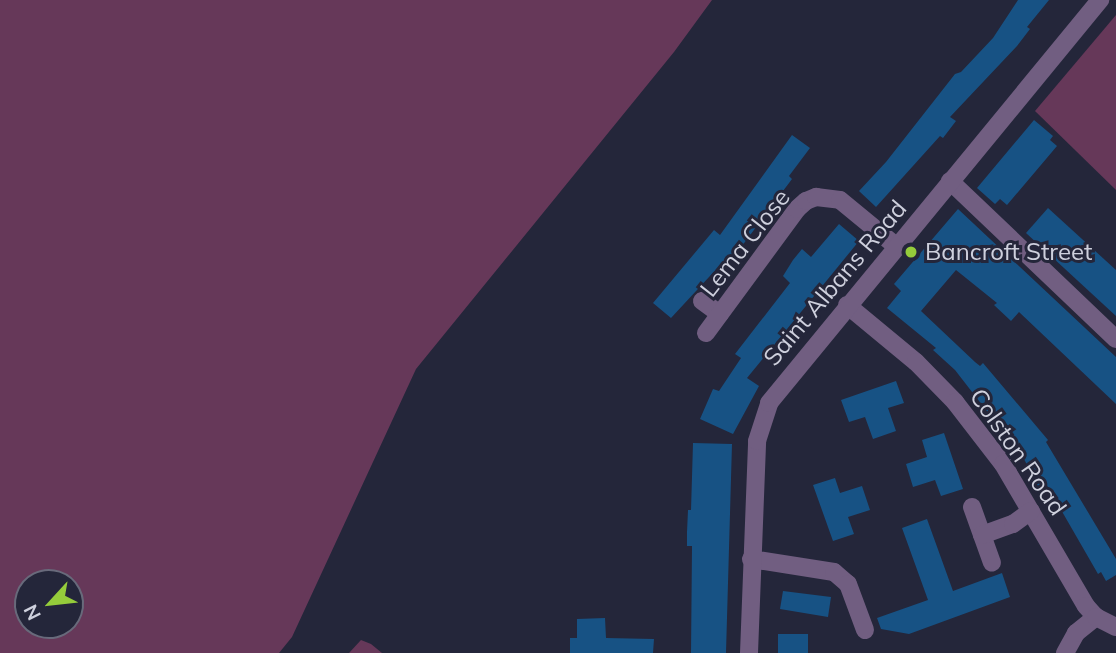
<!DOCTYPE html>
<style>
body{margin:0}
#map{position:relative;width:1116px;height:653px;overflow:hidden;background:#24263a;font-family:Mulish,sans-serif}
div>[style]{position:absolute}
.green>*{inset:0;background:#663859}
.building>*{inset:0;background:#175284}
.minor>*{height:18px;margin:-9px;padding:0 9px;transform-origin:9px;border-radius:9px;background:#715e81}
.dots>*{width:19px;height:19px;translate:-50% -50%;box-sizing:border-box;border:4px solid #24263a;border-radius:50%}
span{translate:-50% -50%;white-space:nowrap;text-align:center;line-height:1.15;-webkit-text-stroke:6px #24263a;paint-order:stroke}
.street-label{font-size:24px;color:#ced0dd}
.poi-label{font-size:24px;color:#ced0dd}
.left{translate:0 -50%;text-align:left}
.north{position:absolute;left:14px;top:569px;width:70px;height:70px;box-sizing:border-box;background:#24263a;border:2px solid #686a7b;border-radius:50%;rotate:243deg;font-size:19px;font-weight:700;line-height:28px;text-align:center;color:#ced0dd}
.north::after{content:'';display:block;margin:auto;width:24px;height:32px;background:#95cc3b;clip-path:polygon(50% 0,100% 100%,50% 72%,0 100%)}
</style>
<div id="map">
<div class="green">
<div style="clip-path:polygon(evenodd,0 0,712px 0,674px 52px,416px 369px,292px 637px,279px 653px,0 653px,0 0,28px 583px,70px 583px,70px 625px,28px 625px,28px 583px)"></div>
<div style="clip-path:polygon(1116px 15px,1116px 190px,1035px 111px)"></div>
<div style="clip-path:polygon(361px 640px,371px 644px,382px 653px,349px 653px)"></div>
</div>
<div class="building">
<div style="clip-path:polygon(1018px 0,1049px 0,1027px 27px,1030px 29px,1017px 46px,950px 117px,956px 121px,943px 138px,940px 136px,876px 207px,859px 191px,886px 162px,955px 74px,961px 72px,993px 38px)"></div>
<div style="clip-path:polygon(1034px 120px,1053px 136px,1050px 140px,1057px 146px,1007px 205px,1000px 199px,995px 204px,977px 188px)"></div>
<div style="clip-path:polygon(792px 135px,810px 148px,789px 176px,792px 179px,727px 266px,722px 263px,671px 318px,653px 303px,714px 230px,720px 235px)"></div>
<div style="clip-path:polygon(1048px 208px,1116px 270px,1116px 316px,1026px 233px)"></div>
<div style="clip-path:polygon(958px 209px,1116px 357px,1116px 404px,1019px 312px,1011px 321px,994px 305px,997px 303px,956px 270px,921px 311px,975px 362px,980px 366px,983px 363px,1048px 440px,1046px 442px,1116px 559px,1116px 575px,1106px 581px,1101px 572px,1098px 574px,1045px 482px,1038px 486px,1024px 459px,955px 370px,933px 350px,936px 348px,887px 308px,901px 291px,894px 284px)"></div>
<div style="clip-path:polygon(839px 224px,859px 241px,747px 378px,759px 386px,733px 434px,700px 419px,713px 389px,719px 391px,741px 358px,735px 354px,790px 283px,783px 276px,793px 260px,802px 249px,811px 257px)"></div>
<div style="clip-path:polygon(896px 381px,904px 403px,888px 408px,896px 431px,873px 439px,865px 417px,849px 422px,841px 400px)"></div>
<div style="clip-path:polygon(944px 433px,963px 489px,941px 496px,935px 480px,913px 487px,906px 464px,927px 457px,922px 440px)"></div>
<div style="clip-path:polygon(693px 443px,732px 444px,726px 653px,691px 653px,692px 546px,687px 546px,687px 532px,688px 510px,691px 510px)"></div>
<div style="clip-path:polygon(835px 478px,840px 493px,862px 486px,870px 510px,848px 517px,854px 534px,833px 541px,813px 485px)"></div>
<div style="clip-path:polygon(927px 519px,953px 591px,1002px 573px,1010px 597px,909px 634px,881px 629px,877px 618px,928px 600px,902px 528px)"></div>
<div style="clip-path:polygon(783px 591px,831px 597px,828px 617px,780px 609px)"></div>
<div style="clip-path:polygon(605px 618px,606px 638px,654px 639px,653px 653px,570px 653px,570px 638px,577px 638px,577px 619px)"></div>
<div style="clip-path:polygon(778px 634px,808px 634px,808px 653px,778px 653px)"></div>
</div>
<div class="minor">
<div style="left:950px;top:181px;width:229px;rotate:43.6deg"></div>
<div style="left:702px;top:301px;width:22px;rotate:36deg"></div>
<div style="left:847px;top:305px;width:89px;rotate:39.6deg"></div>
<div style="left:916px;top:362px;width:56px;rotate:45.7deg"></div>
<div style="left:955px;top:402px;width:78px;rotate:52.3deg"></div>
<div style="left:1003px;top:464px;width:164px;rotate:59.7deg"></div>
<div style="left:1086px;top:606px;width:15px;rotate:48deg"></div>
<div style="left:706px;top:333px;width:154px;rotate:-53.7deg"></div>
<div style="left:797px;top:209px;width:12px;rotate:-42deg"></div>
<div style="left:806px;top:201px;width:11px;rotate:-22deg"></div>
<div style="left:816px;top:197px;width:24px;rotate:7deg"></div>
<div style="left:840px;top:200px;width:72px;rotate:39.4deg"></div>
<div style="left:972px;top:507px;width:59px;rotate:70.3deg"></div>
<div style="left:982px;top:535px;width:33px;rotate:-20deg"></div>
<div style="left:1013px;top:524px;width:22px;rotate:-36deg"></div>
<div style="left:751px;top:559px;width:84px;rotate:8.9deg"></div>
<div style="left:834px;top:572px;width:18px;rotate:41deg"></div>
<div style="left:848px;top:584px;width:49px;rotate:69.7deg"></div>
<div style="left:749px;top:653px;width:212px;rotate:-87.8deg"></div>
<div style="left:757px;top:441px;width:40px;rotate:-72deg"></div>
<div style="left:769px;top:403px;width:522px;rotate:-50.6deg"></div>
<div style="left:1065px;top:653px;width:23px;rotate:-61deg"></div>
<div style="left:1076px;top:633px;width:26px;rotate:-39deg"></div>
<div style="left:1096px;top:617px;width:22px;rotate:27deg"></div>
</div>
<div class="dots">
<div style="left:911px;top:252px;background:#95cc3b"></div>
</div>
<div class="street-label">
<span style="left:745px;top:243px;rotate:-52deg">Lema Close</span>
<span style="left:835px;top:283px;rotate:-50deg">Saint Albans Road</span>
<span style="left:1018px;top:452px;rotate:55deg">Colston Road</span>
</div>
<div class="poi-label">
<span class="left" style="left:925px;top:252px">Bancroft Street</span>
</div>
<div class="north">N</div>
</div>
